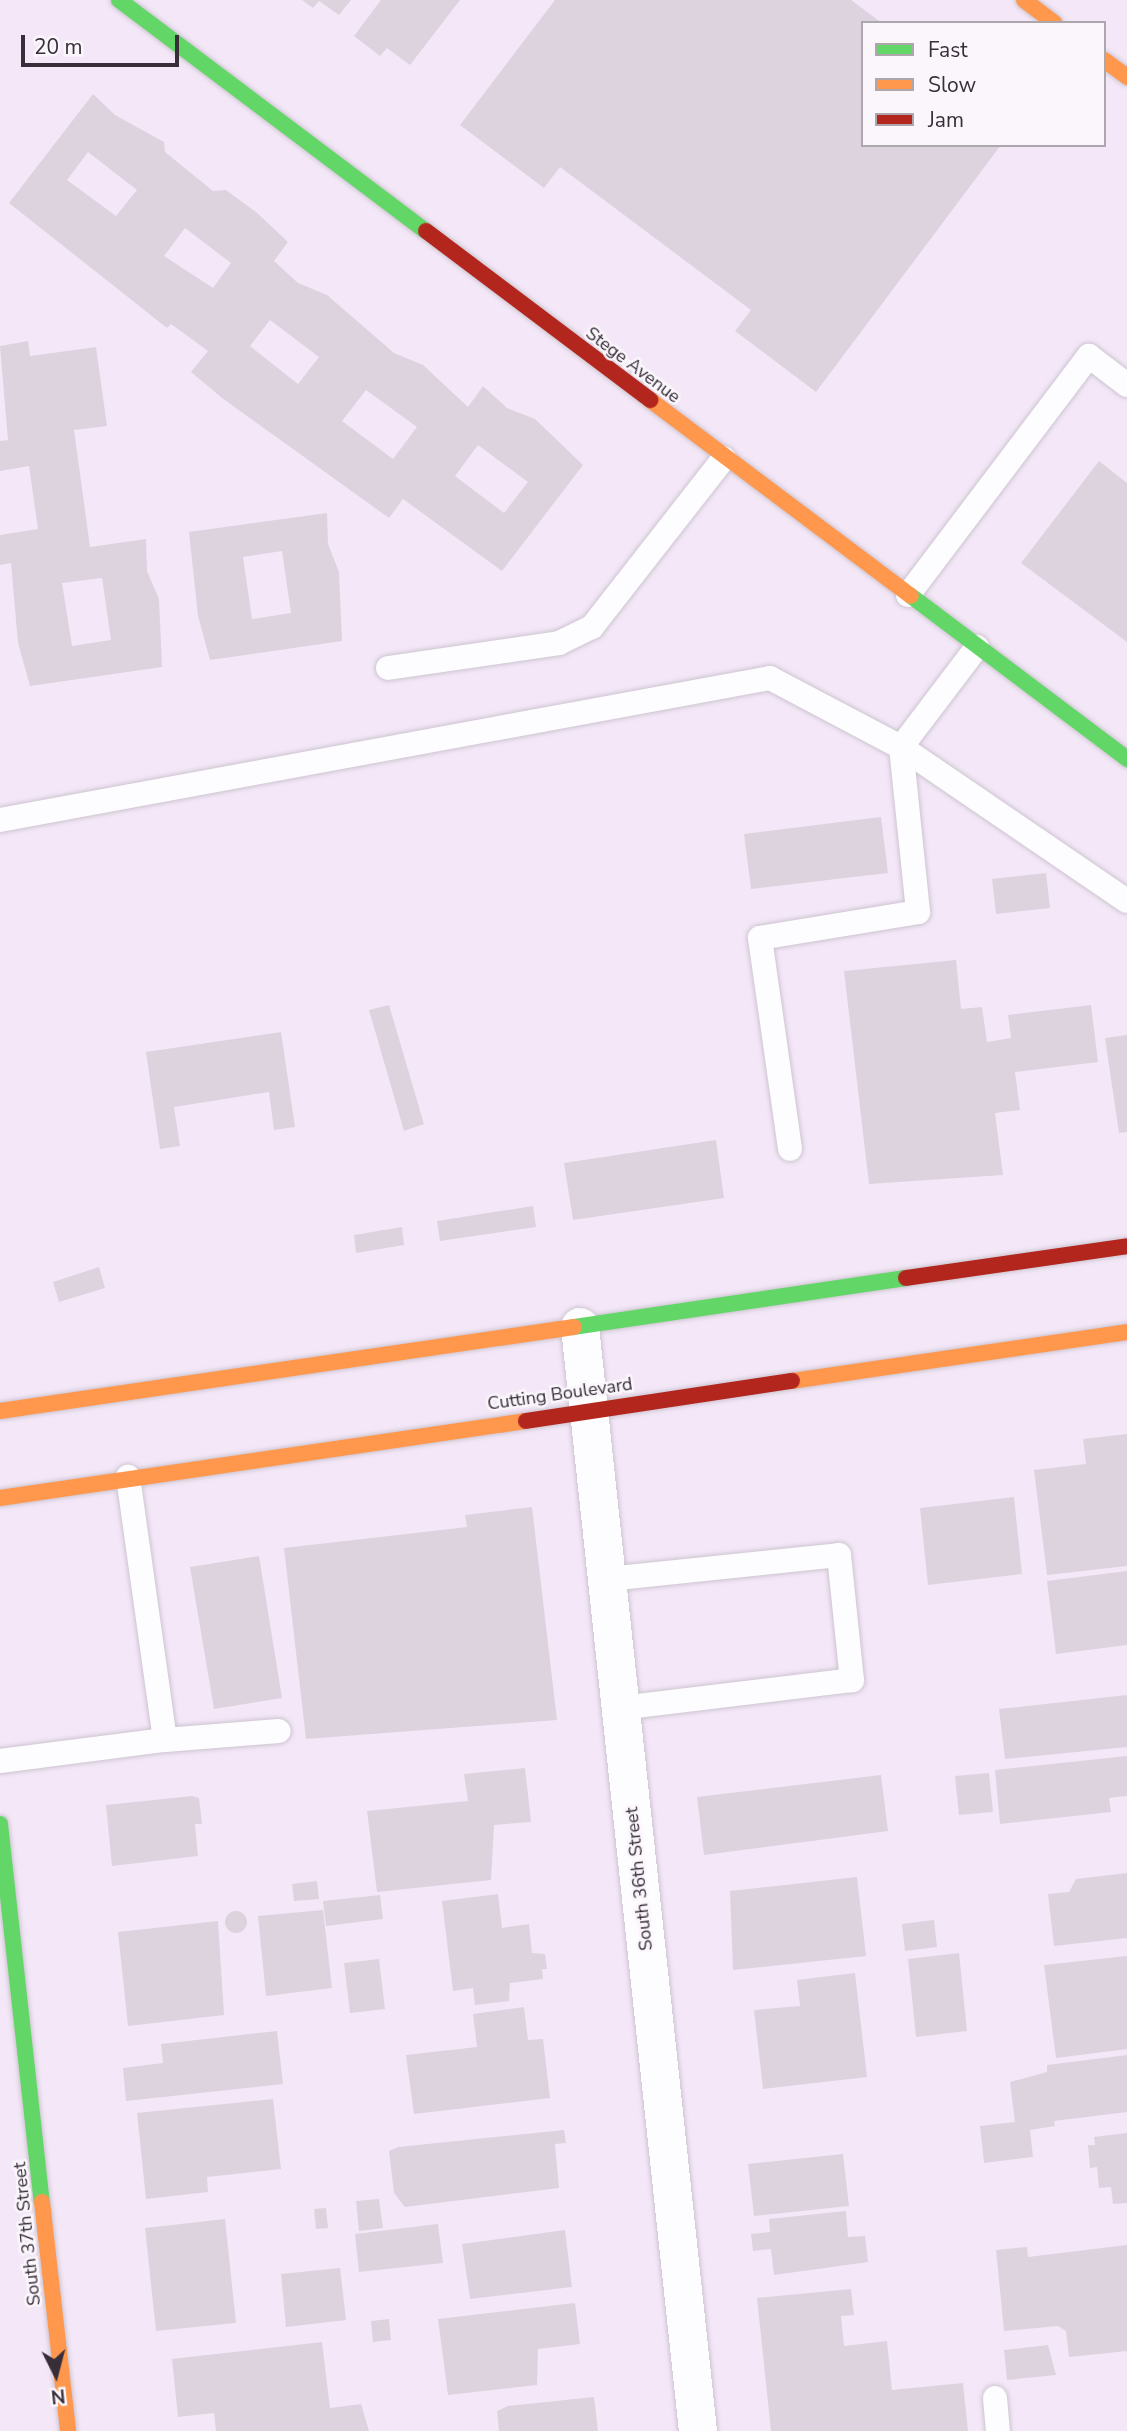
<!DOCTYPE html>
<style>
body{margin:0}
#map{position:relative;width:1127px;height:2431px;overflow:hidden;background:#f4e8f8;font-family:"Nunito Sans",sans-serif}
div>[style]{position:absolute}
.building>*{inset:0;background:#dcd3df}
.round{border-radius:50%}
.roads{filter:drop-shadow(0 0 2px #cdc4d0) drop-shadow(0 0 2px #cdc4d0)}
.lane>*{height:24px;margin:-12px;padding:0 12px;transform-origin:12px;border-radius:12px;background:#fdfcfe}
.street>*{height:38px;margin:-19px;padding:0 19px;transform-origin:19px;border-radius:19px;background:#fdfcfe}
.fast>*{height:16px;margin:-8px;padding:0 8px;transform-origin:8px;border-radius:8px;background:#63d668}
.slow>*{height:16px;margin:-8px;padding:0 8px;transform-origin:8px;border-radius:8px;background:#ff974d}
.jam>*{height:16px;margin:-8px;padding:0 8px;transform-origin:8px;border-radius:8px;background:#b3261e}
span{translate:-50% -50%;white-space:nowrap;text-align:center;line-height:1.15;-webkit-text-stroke:5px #faf6fb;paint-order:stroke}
.street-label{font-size:18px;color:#372e39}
.legend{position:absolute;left:861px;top:21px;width:245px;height:126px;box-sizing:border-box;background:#faf6fb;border:2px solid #aca6ad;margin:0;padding:9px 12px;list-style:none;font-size:21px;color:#372e39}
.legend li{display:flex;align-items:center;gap:14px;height:35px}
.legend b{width:35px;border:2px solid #aca6ad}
.north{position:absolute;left:21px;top:2340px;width:70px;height:70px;-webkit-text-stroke:5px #faf6fb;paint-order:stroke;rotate:174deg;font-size:19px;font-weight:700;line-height:28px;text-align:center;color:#372e39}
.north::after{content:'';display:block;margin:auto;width:24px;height:32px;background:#372e39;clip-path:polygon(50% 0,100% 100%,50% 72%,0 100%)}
.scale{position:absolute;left:21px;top:35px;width:158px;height:32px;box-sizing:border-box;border:4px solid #372e39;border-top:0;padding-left:9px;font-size:21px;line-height:24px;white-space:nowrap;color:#372e39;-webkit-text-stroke:5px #faf6fb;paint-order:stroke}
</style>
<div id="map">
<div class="building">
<div style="clip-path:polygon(302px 0,351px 0,339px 15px,319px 1px,313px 8px)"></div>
<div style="clip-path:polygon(381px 0,460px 0,410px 65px,387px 48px,380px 56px,354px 36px)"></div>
<div style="clip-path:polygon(555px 0,851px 0,882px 23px,863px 23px,863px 145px,1001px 145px,816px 392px,735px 331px,751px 310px,560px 167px,544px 188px,460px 125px)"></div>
<div style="clip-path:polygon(evenodd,93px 94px,115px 115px,164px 142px,165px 152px,213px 191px,226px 190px,256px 212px,288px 242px,274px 261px,298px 283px,327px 295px,394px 353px,423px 365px,468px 407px,483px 386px,507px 408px,535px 419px,583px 465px,502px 571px,403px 499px,389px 518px,222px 398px,191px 372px,208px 351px,171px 324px,167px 328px,9px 203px,93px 94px,88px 152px,137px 190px,116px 216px,67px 180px,88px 152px,93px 94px,185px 228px,231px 263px,213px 288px,164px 256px,185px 228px,93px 94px,270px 320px,319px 357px,298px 384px,250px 346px,270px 320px,93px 94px,366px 390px,417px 427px,393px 459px,342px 421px,366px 390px,93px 94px,478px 445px,528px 482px,504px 513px,455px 476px,478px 445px)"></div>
<div style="clip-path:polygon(evenodd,28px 341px,30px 356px,96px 347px,107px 426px,74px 430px,90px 547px,146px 539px,147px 571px,159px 599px,162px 667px,30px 686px,18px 643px,11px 563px,0 565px,0 535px,38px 529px,29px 466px,0 471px,0 441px,8px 440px,0 346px,28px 341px,102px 578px,111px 640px,72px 646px,62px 583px,102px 578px)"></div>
<div style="clip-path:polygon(1099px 461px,1127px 483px,1127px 642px,1021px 563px)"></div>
<div style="clip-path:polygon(evenodd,327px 513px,328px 544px,339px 572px,342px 641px,210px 660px,198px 616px,189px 532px,327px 513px,282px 551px,291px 613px,252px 619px,243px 557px,282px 551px)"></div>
<div style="clip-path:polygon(881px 817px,888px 873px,751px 889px,744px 834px)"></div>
<div style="clip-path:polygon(1046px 873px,1050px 908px,996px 914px,992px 879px)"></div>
<div style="clip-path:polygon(956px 960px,961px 1009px,982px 1007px,987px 1042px,1011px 1038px,1008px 1015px,1091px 1005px,1098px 1062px,1015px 1072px,1020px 1110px,995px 1113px,1003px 1175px,869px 1184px,844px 971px)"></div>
<div style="clip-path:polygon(389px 1005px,424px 1124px,404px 1131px,369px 1010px)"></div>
<div style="clip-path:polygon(281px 1032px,295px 1127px,274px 1130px,269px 1092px,174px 1107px,180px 1146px,160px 1149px,146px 1052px)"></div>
<div style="clip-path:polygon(1127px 1035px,1127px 1132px,1119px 1133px,1105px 1038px)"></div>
<div style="clip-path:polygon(716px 1140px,724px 1198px,573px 1220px,564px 1163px)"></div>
<div style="clip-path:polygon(533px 1206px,536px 1227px,440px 1241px,437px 1221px)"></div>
<div style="clip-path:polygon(402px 1227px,404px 1245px,356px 1253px,354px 1235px)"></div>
<div style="clip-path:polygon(99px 1267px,105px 1288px,59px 1302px,53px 1282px)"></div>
<div style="clip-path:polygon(1127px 1434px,1127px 1566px,1047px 1575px,1034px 1470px,1086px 1464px,1083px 1439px)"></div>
<div style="clip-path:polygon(1014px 1497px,1022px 1574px,928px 1585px,920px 1508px)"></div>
<div style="clip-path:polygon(532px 1507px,557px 1720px,306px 1739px,284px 1548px,467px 1527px,465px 1515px)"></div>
<div style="clip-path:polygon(259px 1556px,282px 1698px,214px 1709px,190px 1567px)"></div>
<div style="clip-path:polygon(1127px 1571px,1127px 1645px,1056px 1654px,1047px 1581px)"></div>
<div style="clip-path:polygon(1127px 1695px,1127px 1747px,1005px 1759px,999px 1709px)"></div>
<div style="clip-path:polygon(1127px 1756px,1127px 1796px,1109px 1798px,1111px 1812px,1000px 1824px,995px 1770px)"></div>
<div style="clip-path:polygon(525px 1768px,531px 1822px,494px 1825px,491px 1880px,377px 1892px,367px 1811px,468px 1801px,464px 1774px)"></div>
<div style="clip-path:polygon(989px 1773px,993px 1812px,959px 1815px,955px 1776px)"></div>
<div style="clip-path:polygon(881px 1775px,888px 1831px,704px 1855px,697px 1797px)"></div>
<div style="clip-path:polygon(192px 1796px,199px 1798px,202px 1824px,195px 1824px,198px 1856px,112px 1866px,106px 1805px)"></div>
<div style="clip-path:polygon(1127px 1873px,1127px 1938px,1054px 1946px,1048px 1894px,1069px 1892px,1076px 1879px)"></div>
<div style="clip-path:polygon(857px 1877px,866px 1956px,733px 1970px,730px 1891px)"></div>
<div style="clip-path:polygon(317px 1881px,319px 1899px,294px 1901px,292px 1884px)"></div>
<div style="clip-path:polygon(498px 1894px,502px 1928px,529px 1924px,532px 1953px,545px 1954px,547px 1969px,542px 1969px,543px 1979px,510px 1983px,509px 2001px,475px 2005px,473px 1988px,453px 1991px,442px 1901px)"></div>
<div style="clip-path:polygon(380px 1895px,383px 1919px,326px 1926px,323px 1901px)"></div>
<div style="clip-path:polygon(323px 1910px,332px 1988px,266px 1996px,258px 1916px)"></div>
<div class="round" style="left:225px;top:1911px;width:22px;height:22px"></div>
<div style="clip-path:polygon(934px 1920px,937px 1947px,905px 1951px,902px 1924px)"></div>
<div style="clip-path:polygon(218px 1921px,224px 2015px,128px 2026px,118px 1932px)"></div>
<div style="clip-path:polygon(959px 1953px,967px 2031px,916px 2037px,908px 1959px)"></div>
<div style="clip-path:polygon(1127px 1956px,1127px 2049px,1056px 2058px,1044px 1965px)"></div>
<div style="clip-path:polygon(379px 1959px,385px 2009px,350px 2013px,344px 1963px)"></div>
<div style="clip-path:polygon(855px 1973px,867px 2077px,763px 2089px,754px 2010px,800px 2006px,797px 1980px)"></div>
<div style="clip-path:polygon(524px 2007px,528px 2040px,543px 2039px,550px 2098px,414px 2114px,406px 2055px,477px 2047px,473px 2014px)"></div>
<div style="clip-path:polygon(277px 2031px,283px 2084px,126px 2101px,123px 2068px,163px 2063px,161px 2044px)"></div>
<div style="clip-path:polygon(1127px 2055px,1127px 2112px,1054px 2121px,1055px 2126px,1030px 2130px,1033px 2157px,984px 2163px,980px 2126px,1015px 2122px,1010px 2082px,1047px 2072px,1047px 2065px)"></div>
<div style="clip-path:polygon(273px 2099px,281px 2169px,207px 2177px,208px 2192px,146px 2199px,137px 2113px)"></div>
<div style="clip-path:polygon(564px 2130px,566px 2143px,555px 2144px,559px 2188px,405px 2207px,394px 2193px,389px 2151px,398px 2147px)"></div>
<div style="clip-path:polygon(1127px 2133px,1127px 2203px,1113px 2204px,1111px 2187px,1099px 2188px,1097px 2167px,1090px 2168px,1088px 2145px,1095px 2145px,1094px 2137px)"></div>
<div style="clip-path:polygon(843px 2154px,849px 2206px,754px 2216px,748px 2164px)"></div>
<div style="clip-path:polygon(379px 2199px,383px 2228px,359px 2231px,356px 2201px)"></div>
<div style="clip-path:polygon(326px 2208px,328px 2228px,316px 2229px,314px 2209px)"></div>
<div style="clip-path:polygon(846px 2211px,848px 2237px,865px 2236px,868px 2262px,774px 2275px,771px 2249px,753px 2251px,751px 2234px,770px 2232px,769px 2219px)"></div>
<div style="clip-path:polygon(225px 2219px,236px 2323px,156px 2331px,145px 2228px)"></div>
<div style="clip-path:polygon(438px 2224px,443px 2263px,359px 2272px,355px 2234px)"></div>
<div style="clip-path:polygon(565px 2230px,572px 2287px,470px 2299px,462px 2244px)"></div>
<div style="clip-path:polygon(1127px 2245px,1127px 2351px,1069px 2357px,1066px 2331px,1058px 2326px,1004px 2331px,996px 2250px,1027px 2247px,1028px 2257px)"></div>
<div style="clip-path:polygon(340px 2268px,346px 2320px,286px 2327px,281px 2274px)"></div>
<div style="clip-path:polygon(851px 2289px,854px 2315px,841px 2316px,844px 2346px,887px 2341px,892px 2390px,963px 2383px,968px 2431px,771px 2431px,757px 2298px)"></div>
<div style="clip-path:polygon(575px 2303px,580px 2344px,538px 2349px,537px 2385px,448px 2395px,438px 2319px)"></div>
<div style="clip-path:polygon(389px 2319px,391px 2340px,373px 2342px,371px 2321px)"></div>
<div style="clip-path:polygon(322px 2342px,330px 2408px,361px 2404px,369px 2431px,216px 2431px,214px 2413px,178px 2417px,172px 2359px)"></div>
<div style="clip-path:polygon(1048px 2345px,1056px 2375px,1007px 2380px,1004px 2350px)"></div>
<div style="clip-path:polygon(594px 2397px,598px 2431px,499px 2431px,497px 2411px,508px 2406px)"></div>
</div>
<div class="roads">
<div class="lane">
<div style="left:908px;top:595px;width:300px;rotate:-52.9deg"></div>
<div style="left:1089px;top:356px;width:48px;rotate:37.3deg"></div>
<div style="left:977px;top:647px;width:126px;rotate:127.2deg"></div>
<div style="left:901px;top:747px;width:273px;rotate:34.3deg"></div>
<div style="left:388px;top:668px;width:173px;rotate:-8.3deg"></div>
<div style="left:559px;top:643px;width:37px;rotate:-26deg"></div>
<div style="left:592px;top:627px;width:214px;rotate:-52deg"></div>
<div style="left:0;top:820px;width:783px;rotate:-10.45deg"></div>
<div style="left:770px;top:678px;width:148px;rotate:27.8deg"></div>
<div style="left:901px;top:747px;width:166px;rotate:84.1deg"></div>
<div style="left:918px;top:912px;width:160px;rotate:170.7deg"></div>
<div style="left:760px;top:938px;width:213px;rotate:81.9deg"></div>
<div style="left:608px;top:1579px;width:232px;rotate:-5.9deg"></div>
<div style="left:839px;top:1555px;width:126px;rotate:84.1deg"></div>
<div style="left:852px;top:1680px;width:233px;rotate:173.1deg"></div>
<div style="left:165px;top:1740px;width:114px;rotate:-4.5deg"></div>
<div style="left:0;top:1761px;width:166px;rotate:-7.3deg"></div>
<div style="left:165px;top:1740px;width:266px;rotate:-98deg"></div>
<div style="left:995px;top:2398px;width:33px;rotate:85deg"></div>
</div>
<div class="street">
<div style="left:580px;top:1327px;width:1110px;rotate:83.9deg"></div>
</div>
<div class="fast">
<div style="left:119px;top:0;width:384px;rotate:37deg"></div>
<div style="left:911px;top:596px;width:271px;rotate:37deg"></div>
<div style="left:574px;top:1327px;width:336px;rotate:-8.4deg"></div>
<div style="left:0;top:1824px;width:380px;rotate:83.7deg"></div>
</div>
<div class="slow">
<div style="left:1024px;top:0;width:38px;rotate:37deg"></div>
<div style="left:1104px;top:60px;width:29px;rotate:36deg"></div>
<div style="left:650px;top:400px;width:326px;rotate:36.9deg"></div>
<div style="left:792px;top:1381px;width:339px;rotate:-8.3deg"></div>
<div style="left:0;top:1411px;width:580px;rotate:-8.33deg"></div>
<div style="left:0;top:1498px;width:532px;rotate:-8.33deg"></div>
<div style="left:42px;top:2202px;width:230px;rotate:83.5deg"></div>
</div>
<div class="jam">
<div style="left:426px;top:231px;width:281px;rotate:37deg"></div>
<div style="left:906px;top:1278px;width:223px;rotate:-8.2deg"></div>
<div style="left:526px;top:1421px;width:269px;rotate:-8.6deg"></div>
</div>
</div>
<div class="street-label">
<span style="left:633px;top:365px;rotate:37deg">Stege Avenue</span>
<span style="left:560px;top:1394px;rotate:-8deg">Cutting Boulevard</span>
<span style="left:639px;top:1879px;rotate:-96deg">South 36th Street</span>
<span style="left:27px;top:2234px;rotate:-96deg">South 37th Street</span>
</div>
<ul class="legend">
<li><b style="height:9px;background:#63d668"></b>Fast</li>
<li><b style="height:9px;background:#ff974d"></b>Slow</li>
<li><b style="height:9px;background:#b3261e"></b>Jam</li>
</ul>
<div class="north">N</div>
<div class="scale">20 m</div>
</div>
